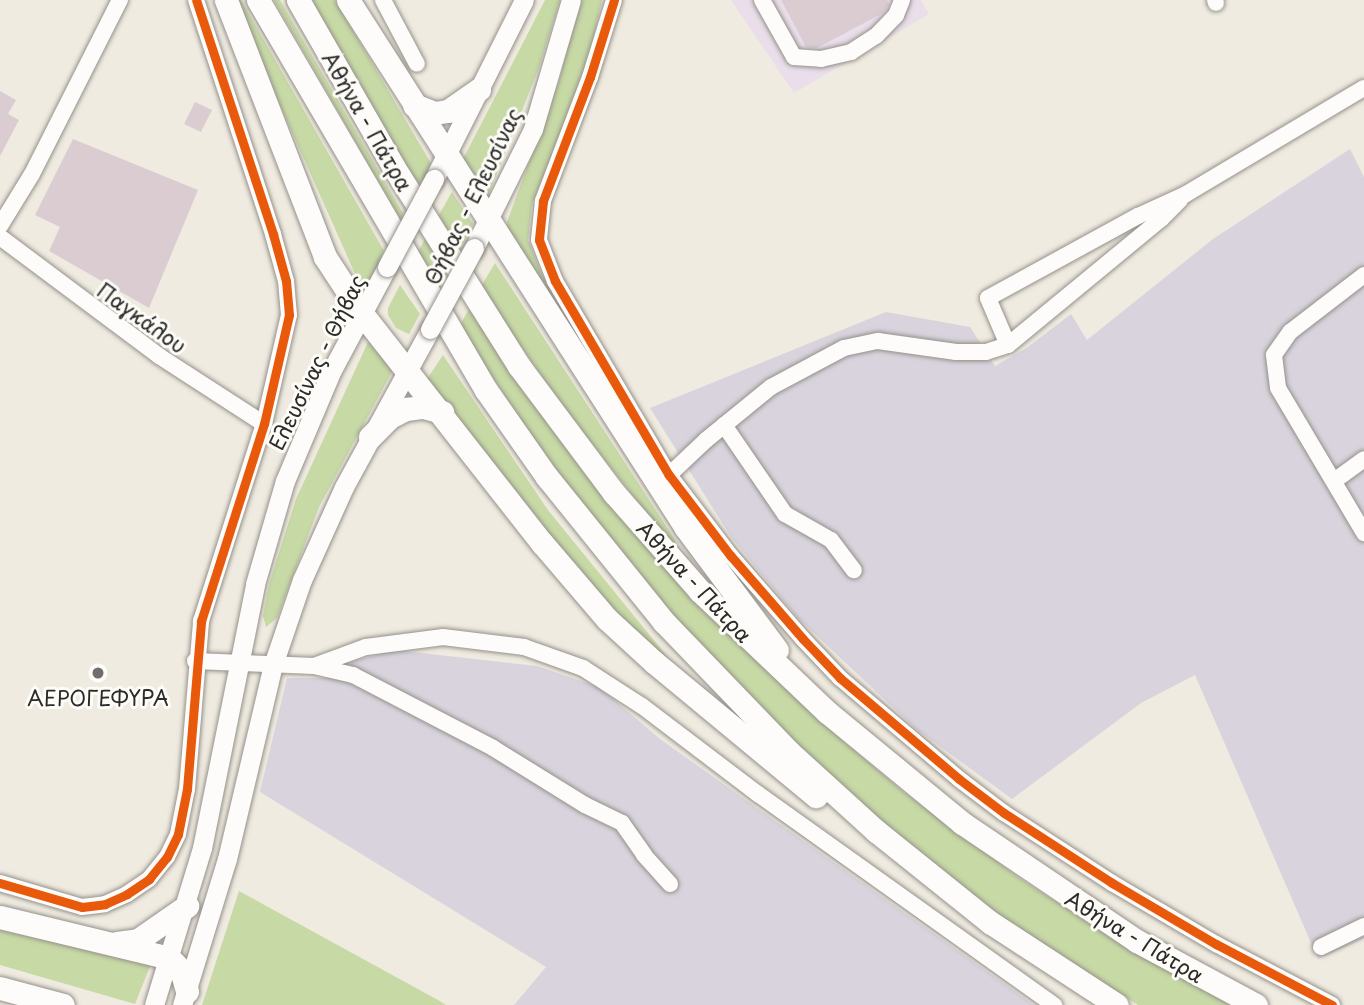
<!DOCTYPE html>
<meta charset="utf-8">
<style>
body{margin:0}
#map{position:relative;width:1364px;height:1005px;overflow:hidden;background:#f0ebe0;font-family:"Playpen Sans",sans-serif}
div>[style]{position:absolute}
.built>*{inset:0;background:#e9deea}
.industrial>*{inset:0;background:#d9d3dd}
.green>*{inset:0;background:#c7d9a5}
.building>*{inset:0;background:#dbccd2}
.roads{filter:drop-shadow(0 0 2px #94918b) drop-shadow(0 0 2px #94918b)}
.minor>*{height:16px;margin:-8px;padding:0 8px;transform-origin:8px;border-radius:8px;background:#fdfcfa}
.major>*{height:19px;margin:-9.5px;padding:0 9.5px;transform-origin:9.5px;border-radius:9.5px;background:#fdfcfa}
.highway>*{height:23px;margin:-11.5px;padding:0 11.5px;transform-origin:11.5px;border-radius:11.5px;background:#fdfcfa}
.bridges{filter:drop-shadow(0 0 2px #94918b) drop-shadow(0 0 2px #94918b)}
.major-bridge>*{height:19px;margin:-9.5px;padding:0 9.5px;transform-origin:9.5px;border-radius:9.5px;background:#fdfcfa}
.cycleway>*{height:9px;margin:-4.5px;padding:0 4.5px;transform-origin:4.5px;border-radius:4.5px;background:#e8590c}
.dots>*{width:19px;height:19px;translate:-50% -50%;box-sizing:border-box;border:4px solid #fdfcf7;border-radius:50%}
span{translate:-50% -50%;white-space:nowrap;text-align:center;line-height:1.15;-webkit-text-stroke:6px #fdfcf7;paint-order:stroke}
.street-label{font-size:21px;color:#2b2b2b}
.poi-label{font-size:21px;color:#2b2b2b}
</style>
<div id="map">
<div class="built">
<div style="clip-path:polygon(731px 0,921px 0,929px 14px,794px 93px)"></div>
</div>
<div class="industrial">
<div style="clip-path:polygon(1350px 149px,1364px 177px,1364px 939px,1318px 959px,1195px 675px,1141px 703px,1012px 799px,916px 729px,798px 618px,731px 537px,650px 408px,886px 312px,970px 327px,995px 366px,1028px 347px,1071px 314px,1087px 340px,1213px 239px)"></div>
<div style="clip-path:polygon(395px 650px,537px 666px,599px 687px,660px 739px,1034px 1005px,514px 1005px,546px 967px,260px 792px,287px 678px,335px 678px,354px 661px)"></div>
</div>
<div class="green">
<div style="clip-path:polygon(233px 0,241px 0,384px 251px,377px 265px,379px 273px,365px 296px)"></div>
<div style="clip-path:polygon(274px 0,280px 0,380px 173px,404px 215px,401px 221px)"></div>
<div style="clip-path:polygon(312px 0,335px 0,432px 165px,418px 190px)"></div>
<div style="clip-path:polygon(545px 0,560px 0,539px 68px,489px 193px,462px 161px)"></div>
<div style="clip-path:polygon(578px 0,602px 0,585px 77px,532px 204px,528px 240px,542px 275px,618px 409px,509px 234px,507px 222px,560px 78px)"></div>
<div style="clip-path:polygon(452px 192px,473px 224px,457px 255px,436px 220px)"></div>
<div style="clip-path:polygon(425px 239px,447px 274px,438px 291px,417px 254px)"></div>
<div style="clip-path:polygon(495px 263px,674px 538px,677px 544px,670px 543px,565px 409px,480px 288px)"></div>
<div style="clip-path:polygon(400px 285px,420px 314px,409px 334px,396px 328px,388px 315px,388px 308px)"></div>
<div style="clip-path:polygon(469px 309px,511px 372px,605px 498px,693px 599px,820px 721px,905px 793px,1022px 880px,1135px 952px,1234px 1005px,1138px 1005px,1112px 989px,997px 914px,883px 823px,797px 745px,671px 614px,555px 470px,459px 327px)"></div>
<div style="clip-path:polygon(368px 342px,393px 370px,319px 507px,277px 618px,266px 627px,263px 616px,269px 584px,296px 499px)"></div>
<div style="clip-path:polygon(443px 355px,548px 510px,678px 670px,611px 614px,427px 379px)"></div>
<div style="clip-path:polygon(239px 891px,438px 1000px,446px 1005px,202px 1005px)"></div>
<div style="clip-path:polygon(0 930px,151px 964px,135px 1004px,0 965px)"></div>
</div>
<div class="building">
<div style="clip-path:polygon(781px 0,887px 0,889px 4px,883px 13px,817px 48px,806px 47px)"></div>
<div style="clip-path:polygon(0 91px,16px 100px,8px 114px,19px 120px,0 156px)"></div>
<div style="clip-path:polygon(195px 102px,212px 110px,201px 132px,184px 124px)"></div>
<div style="clip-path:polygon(73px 139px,198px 190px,149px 308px,49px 251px,60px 227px,35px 215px)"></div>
</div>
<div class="roads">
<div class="minor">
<div style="left:383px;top:0;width:72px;rotate:62deg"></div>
<div style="left:614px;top:0;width:81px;rotate:107.3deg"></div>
<div style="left:590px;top:77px;width:133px;rotate:110.8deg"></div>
<div style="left:543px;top:201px;width:39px;rotate:96deg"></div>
<div style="left:539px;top:240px;width:44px;rotate:68.7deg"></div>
<div style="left:555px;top:281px;width:225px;rotate:59.6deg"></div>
<div style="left:669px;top:475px;width:101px;rotate:52.7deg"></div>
<div style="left:730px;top:555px;width:111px;rotate:49deg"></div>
<div style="left:803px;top:639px;width:54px;rotate:46.5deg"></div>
<div style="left:840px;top:678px;width:156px;rotate:40.3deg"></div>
<div style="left:959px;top:779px;width:56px;rotate:37.1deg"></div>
<div style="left:1004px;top:813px;width:129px;rotate:32.9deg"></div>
<div style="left:1112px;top:883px;width:121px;rotate:30.4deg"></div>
<div style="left:1216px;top:944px;width:131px;rotate:27.7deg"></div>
<div style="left:762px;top:0;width:65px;rotate:60.7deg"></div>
<div style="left:794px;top:57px;width:27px;rotate:4deg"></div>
<div style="left:821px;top:59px;width:31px;rotate:-13deg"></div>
<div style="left:851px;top:52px;width:30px;rotate:-33deg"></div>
<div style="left:876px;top:36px;width:29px;rotate:-46deg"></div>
<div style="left:896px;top:15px;width:16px;rotate:-68deg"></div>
<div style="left:1215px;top:0;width:3px;rotate:72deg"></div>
<div style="left:0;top:226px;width:61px;rotate:-58.4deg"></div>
<div style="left:32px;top:174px;width:195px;rotate:-63.2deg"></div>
<div style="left:0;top:237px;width:199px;rotate:36.8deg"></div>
<div style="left:159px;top:356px;width:125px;rotate:32.9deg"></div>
<div style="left:1364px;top:275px;width:93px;rotate:142.4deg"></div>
<div style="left:1290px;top:332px;width:28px;rotate:125deg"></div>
<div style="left:1274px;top:355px;width:33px;rotate:83deg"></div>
<div style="left:1278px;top:388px;width:169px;rotate:59.3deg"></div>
<div style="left:1008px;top:345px;width:198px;rotate:-39.5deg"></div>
<div style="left:1161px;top:219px;width:27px;rotate:-45deg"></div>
<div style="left:724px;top:425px;width:108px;rotate:55.6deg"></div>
<div style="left:785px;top:514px;width:53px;rotate:29.5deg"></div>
<div style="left:831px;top:540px;width:38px;rotate:53deg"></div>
<div style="left:669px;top:475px;width:51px;rotate:-43.4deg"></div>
<div style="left:706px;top:440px;width:84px;rotate:-39.2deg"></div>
<div style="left:771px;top:387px;width:83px;rotate:-28.1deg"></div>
<div style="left:844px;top:348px;width:35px;rotate:-12deg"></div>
<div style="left:878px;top:341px;width:79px;rotate:8deg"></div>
<div style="left:956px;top:352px;width:30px"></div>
<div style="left:986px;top:352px;width:23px;rotate:-18deg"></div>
<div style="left:1008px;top:345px;width:51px;rotate:-113.1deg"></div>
<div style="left:988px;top:298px;width:171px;rotate:-28.7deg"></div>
<div style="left:1138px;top:216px;width:53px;rotate:-24.6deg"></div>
<div style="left:1186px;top:194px;width:207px;rotate:-30.8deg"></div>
<div style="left:1334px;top:481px;width:37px;rotate:-36deg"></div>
<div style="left:195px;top:661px;width:119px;rotate:2.4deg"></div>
<div style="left:314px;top:666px;width:40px;rotate:13deg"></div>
<div style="left:353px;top:675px;width:158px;rotate:27.5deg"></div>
<div style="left:493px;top:748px;width:108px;rotate:31.8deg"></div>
<div style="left:585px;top:805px;width:41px;rotate:25.9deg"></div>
<div style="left:622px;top:823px;width:39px;rotate:55deg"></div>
<div style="left:644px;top:855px;width:39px;rotate:48deg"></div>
<div style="left:314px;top:666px;width:55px;rotate:-20.1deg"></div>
<div style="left:366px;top:647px;width:78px;rotate:-7.4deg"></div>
<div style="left:443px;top:637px;width:82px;rotate:7deg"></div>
<div style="left:524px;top:647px;width:63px;rotate:19.6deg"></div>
<div style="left:583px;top:668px;width:70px;rotate:32.8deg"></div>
<div style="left:642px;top:706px;width:146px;rotate:37.2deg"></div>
<div style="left:758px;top:794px;width:364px;rotate:35.5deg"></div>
<div style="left:0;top:883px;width:85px;rotate:16.3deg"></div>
<div style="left:82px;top:907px;width:23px;rotate:-7deg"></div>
<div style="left:105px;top:904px;width:24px;rotate:-24deg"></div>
<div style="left:127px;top:894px;width:27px;rotate:-34deg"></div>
<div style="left:149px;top:879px;width:28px;rotate:-51deg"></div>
<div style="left:167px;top:857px;width:25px;rotate:-64deg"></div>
<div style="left:178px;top:834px;width:46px;rotate:-78.7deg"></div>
<div style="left:187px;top:789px;width:169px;rotate:-85.2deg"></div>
<div style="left:201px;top:621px;width:207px;rotate:-72.3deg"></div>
<div style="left:264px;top:424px;width:112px;rotate:-77.1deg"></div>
<div style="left:289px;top:315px;width:34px;rotate:-95deg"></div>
<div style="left:286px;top:281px;width:49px;rotate:-105.5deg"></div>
<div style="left:273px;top:234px;width:246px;rotate:-108.2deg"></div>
<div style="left:1321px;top:947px;width:48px;rotate:-26deg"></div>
</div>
<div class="major">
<div style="left:434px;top:179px;width:200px;rotate:-63.3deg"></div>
<div style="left:474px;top:248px;width:133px;rotate:-63.6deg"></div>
<div style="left:533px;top:129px;width:134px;rotate:-73.6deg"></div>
<div style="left:154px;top:1005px;width:164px;rotate:-73deg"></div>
<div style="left:202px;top:848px;width:269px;rotate:-78.6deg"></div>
<div style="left:255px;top:584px;width:107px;rotate:-73.8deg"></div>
<div style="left:285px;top:481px;width:121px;rotate:-67.1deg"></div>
<div style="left:332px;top:370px;width:117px;rotate:-61.9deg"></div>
<div style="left:182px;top:1005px;width:153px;rotate:-72.9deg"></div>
<div style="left:227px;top:859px;width:199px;rotate:-76.7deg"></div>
<div style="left:273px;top:665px;width:90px;rotate:-71.2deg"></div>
<div style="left:302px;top:580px;width:102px;rotate:-65.7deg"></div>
<div style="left:344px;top:487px;width:180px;rotate:-61.4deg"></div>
</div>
<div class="highway">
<div style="left:226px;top:0;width:275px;rotate:68.9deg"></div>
<div style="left:325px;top:257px;width:69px;rotate:56.8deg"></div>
<div style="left:363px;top:315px;width:290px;rotate:51.9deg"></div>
<div style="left:542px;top:543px;width:100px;rotate:49.5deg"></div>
<div style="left:607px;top:619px;width:65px;rotate:42.5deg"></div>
<div style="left:655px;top:663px;width:209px;rotate:39.6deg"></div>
<div style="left:258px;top:0;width:452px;rotate:59.7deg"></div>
<div style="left:486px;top:390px;width:106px;rotate:55deg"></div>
<div style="left:547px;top:477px;width:186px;rotate:51.1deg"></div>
<div style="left:664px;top:622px;width:179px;rotate:46.1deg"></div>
<div style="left:788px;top:751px;width:119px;rotate:42.3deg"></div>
<div style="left:876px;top:831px;width:147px;rotate:38.7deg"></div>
<div style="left:991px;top:923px;width:150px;rotate:33.1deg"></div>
<div style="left:298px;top:0;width:191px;rotate:60.2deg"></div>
<div style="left:393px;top:166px;width:236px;rotate:57.8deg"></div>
<div style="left:519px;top:366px;width:159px;rotate:53.2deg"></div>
<div style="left:614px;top:493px;width:130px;rotate:48.7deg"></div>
<div style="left:700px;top:591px;width:175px;rotate:43.6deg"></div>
<div style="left:827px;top:712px;width:175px;rotate:39.4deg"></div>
<div style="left:962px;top:823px;width:211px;rotate:34deg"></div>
<div style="left:1137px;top:941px;width:135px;rotate:28.3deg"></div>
<div style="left:348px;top:0;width:627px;rotate:57.37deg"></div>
<div style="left:686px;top:528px;width:152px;rotate:53.3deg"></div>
<div style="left:414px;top:105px;width:22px;rotate:21deg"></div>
<div style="left:435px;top:113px;width:13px;rotate:-9deg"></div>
<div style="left:448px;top:111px;width:38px;rotate:-35deg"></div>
<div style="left:370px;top:437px;width:28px;rotate:-45deg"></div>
<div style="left:390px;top:417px;width:18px;rotate:-27deg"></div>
<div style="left:406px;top:409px;width:17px;rotate:-7deg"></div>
<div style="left:423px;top:407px;width:20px;rotate:15deg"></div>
<div style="left:0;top:917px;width:174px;rotate:13.6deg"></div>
<div style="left:169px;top:958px;width:17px;rotate:45deg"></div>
<div style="left:181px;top:970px;width:22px;rotate:74deg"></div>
<div style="left:117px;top:943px;width:21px;rotate:-8deg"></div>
<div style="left:138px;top:940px;width:60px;rotate:-34.8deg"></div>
<div style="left:0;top:988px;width:65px;rotate:15.1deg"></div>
</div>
</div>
<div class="bridges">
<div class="major-bridge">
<div style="left:387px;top:267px;width:100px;rotate:-61.9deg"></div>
<div style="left:430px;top:329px;width:92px;rotate:-61.5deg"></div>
</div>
</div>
<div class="cycleway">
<div style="left:614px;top:0;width:81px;rotate:107.3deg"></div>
<div style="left:590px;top:77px;width:133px;rotate:110.8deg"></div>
<div style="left:543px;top:201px;width:39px;rotate:96deg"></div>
<div style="left:539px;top:240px;width:44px;rotate:68.7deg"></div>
<div style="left:555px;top:281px;width:225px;rotate:59.6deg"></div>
<div style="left:669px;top:475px;width:101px;rotate:52.7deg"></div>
<div style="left:730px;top:555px;width:111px;rotate:49deg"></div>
<div style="left:803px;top:639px;width:54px;rotate:46.5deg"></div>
<div style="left:840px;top:678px;width:156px;rotate:40.3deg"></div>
<div style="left:959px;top:779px;width:56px;rotate:37.1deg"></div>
<div style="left:1004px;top:813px;width:129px;rotate:32.9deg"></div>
<div style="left:1112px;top:883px;width:121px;rotate:30.4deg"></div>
<div style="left:1216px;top:944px;width:131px;rotate:27.7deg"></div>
<div style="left:0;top:883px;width:85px;rotate:16.3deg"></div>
<div style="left:82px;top:907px;width:23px;rotate:-7deg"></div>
<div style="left:105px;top:904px;width:24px;rotate:-24deg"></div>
<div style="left:127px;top:894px;width:27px;rotate:-34deg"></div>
<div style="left:149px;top:879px;width:28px;rotate:-51deg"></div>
<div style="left:167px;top:857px;width:25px;rotate:-64deg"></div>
<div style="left:178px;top:834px;width:46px;rotate:-78.7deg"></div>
<div style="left:187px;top:789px;width:169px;rotate:-85.2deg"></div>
<div style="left:201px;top:621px;width:207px;rotate:-72.3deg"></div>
<div style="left:264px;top:424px;width:112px;rotate:-77.1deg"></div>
<div style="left:289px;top:315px;width:34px;rotate:-95deg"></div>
<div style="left:286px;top:281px;width:49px;rotate:-105.5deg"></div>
<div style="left:273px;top:234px;width:246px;rotate:-108.2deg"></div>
</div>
<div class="dots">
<div style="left:98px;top:673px;background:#706e6a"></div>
</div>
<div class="street-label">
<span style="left:368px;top:121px;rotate:60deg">Αθήνα - Πάτρα</span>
<span style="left:472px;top:196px;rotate:-64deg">Θήβας - Ελευσίνας</span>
<span style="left:142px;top:317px;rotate:36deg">Παγκάλου</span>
<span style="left:316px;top:362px;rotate:-64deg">Ελευσίνας - Θήβας</span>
<span style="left:695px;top:581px;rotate:47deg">Αθήνα - Πάτρα</span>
<span style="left:1135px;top:936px;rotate:31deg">Αθήνα - Πάτρα</span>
</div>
<div class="poi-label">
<span style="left:98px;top:697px">ΑΕΡΟΓΕΦΥΡΑ</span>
</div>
</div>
